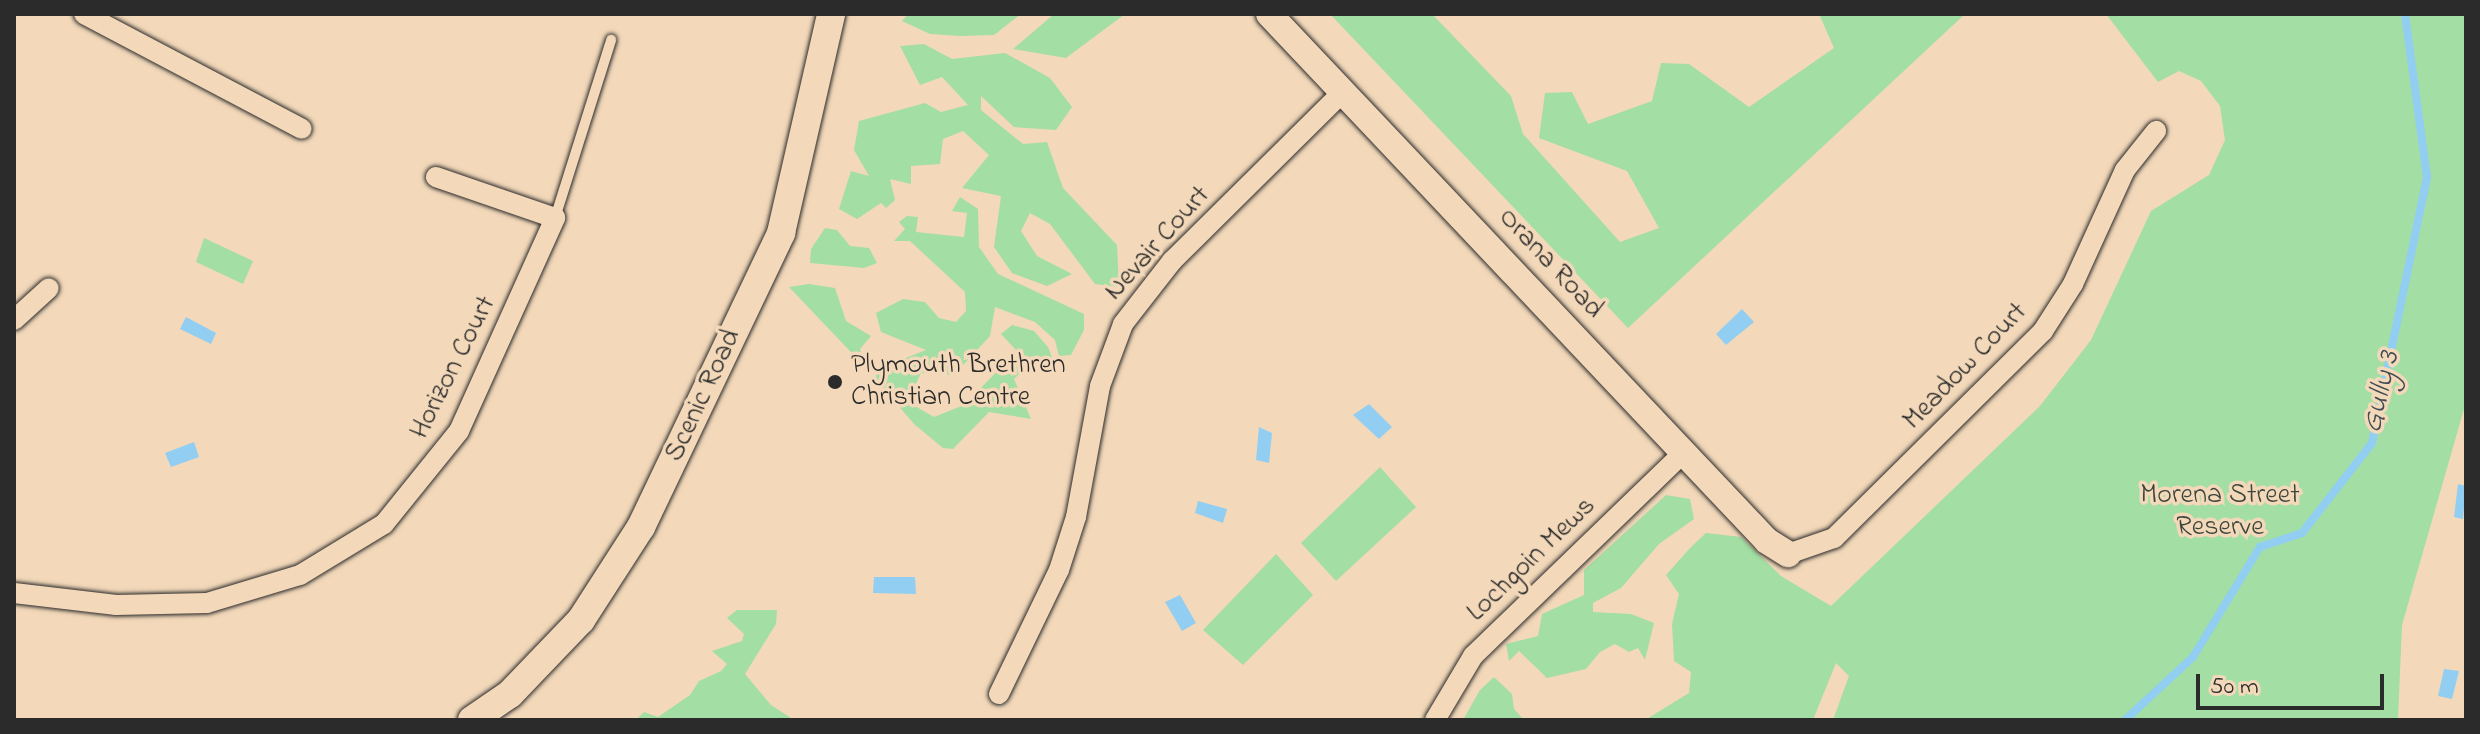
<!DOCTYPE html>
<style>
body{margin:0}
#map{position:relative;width:2480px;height:734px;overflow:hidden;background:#f3d9ba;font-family:"Indie Flower",sans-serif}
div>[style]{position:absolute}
.green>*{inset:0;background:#a3dea4}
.water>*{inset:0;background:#91cef2}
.stream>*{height:8px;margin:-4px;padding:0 4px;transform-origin:4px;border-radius:4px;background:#91cef2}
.roads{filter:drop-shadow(0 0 2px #2b2b2b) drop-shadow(0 0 2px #2b2b2b)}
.service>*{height:10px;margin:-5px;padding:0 5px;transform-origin:5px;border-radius:5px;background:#f3d9ba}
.minor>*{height:20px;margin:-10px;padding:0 10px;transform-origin:10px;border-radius:10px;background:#f3d9ba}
.tertiary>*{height:26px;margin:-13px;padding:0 13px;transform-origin:13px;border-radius:13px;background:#f3d9ba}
.secondary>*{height:28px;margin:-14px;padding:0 14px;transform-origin:14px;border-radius:14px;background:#f3d9ba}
.dots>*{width:22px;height:22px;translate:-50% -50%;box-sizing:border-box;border:4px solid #f3d9ba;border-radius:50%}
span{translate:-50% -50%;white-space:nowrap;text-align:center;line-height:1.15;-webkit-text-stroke:7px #f3d9ba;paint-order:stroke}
.street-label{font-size:28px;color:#2b2b2b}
.poi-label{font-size:28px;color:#2b2b2b}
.left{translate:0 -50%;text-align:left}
.park-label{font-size:28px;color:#3d463d}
.water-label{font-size:30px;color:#3f4c53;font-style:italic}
.frame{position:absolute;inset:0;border:16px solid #2b2b2b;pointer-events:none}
.scale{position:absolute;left:2196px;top:674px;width:188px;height:36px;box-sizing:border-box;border:4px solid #2b2b2b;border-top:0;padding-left:10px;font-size:24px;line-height:28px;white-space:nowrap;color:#2b2b2b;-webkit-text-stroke:6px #f3d9ba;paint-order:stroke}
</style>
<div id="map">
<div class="green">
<div style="clip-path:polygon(908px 14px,1021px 14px,994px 35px,960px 36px,930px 34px,902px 21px)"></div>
<div style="clip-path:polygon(1054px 14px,1125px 14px,1066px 58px,1013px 49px)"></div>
<div style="clip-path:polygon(1330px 14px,1432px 14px,1511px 96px,1523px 134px,1620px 242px,1659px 228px,1627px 171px,1539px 138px,1545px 93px,1572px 92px,1588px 124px,1652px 101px,1661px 63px,1689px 64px,1749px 107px,1834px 48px,1819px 14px,1965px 14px,1628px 328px)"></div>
<div style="clip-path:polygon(2106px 14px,2466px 14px,2466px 402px,2402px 625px,2398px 720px,1833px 720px,1849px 676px,1836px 663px,1813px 720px,1645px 720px,1689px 693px,1691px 672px,1674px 661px,1672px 624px,1679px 594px,1666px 575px,1691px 547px,1706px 533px,1741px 537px,1781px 576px,1831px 606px,2040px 406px,2091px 340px,2151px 211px,2209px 175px,2225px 140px,2220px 106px,2201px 81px,2179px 71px,2158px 82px)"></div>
<div style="clip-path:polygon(924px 44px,952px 59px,1005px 53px,1050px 78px,1072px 107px,1056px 130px,1014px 127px,981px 96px,981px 110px,1023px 144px,1047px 142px,1063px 188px,1117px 245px,1119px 287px,1095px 284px,1050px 224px,1030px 213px,1021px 231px,1037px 256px,1072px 274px,1047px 286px,1012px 273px,994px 247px,1001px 196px,962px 188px,989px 155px,963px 131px,943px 139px,940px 164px,911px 166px,911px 184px,890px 179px,895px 200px,886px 208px,881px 203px,857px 219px,839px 209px,851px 171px,869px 176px,854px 150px,859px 121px,925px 103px,941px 112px,968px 105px,942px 77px,920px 85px,900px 46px)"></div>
<div style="clip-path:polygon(960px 197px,978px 209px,979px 247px,998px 274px,1084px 314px,1084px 330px,1071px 355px,1059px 356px,1055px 340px,1035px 322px,995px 307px,990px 336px,954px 375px,921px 373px,912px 392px,915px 406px,934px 417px,964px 405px,1017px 351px,1001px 334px,1012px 325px,1034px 331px,1048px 347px,1053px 360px,1045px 367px,1036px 358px,1014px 379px,1031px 419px,989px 412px,953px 449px,943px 448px,914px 424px,874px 377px,891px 364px,926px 350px,881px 332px,876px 313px,903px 299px,925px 302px,939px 318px,956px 322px,966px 311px,965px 292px,910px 241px,894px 241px,905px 229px,899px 222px,907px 216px,918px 217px,916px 232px,964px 237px,967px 213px,952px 211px)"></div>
<div style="clip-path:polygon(825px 228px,837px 230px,850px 246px,869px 248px,877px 263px,864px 268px,810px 263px,811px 249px)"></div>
<div style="clip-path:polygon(204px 238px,253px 261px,243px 284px,196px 262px)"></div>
<div style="clip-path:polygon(809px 284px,835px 288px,846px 321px,871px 336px,860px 349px,867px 369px,789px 287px)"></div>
<div style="clip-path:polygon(1380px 467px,1416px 507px,1336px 581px,1301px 543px)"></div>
<div style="clip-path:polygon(1666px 495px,1690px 499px,1694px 519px,1659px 544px,1621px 588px,1593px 603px,1593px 612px,1631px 614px,1654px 623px,1645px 660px,1638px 648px,1629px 652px,1615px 644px,1600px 652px,1586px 669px,1547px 678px,1519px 651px,1509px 661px,1506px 644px,1538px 636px,1542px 614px,1584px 595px,1584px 570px)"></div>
<div style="clip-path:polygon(1276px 554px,1313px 595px,1243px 665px,1203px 630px)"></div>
<div style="clip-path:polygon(737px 610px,777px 610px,776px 624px,745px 674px,771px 705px,794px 720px,636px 720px,644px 712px,658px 717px,690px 695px,699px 681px,721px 671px,727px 664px,712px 651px,742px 641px,744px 634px,727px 618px)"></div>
<div style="clip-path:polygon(1494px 677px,1512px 694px,1514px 709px,1524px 720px,1463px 720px,1480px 690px)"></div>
</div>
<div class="water">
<div style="clip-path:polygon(1742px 309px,1754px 322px,1726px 345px,1716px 334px)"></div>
<div style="clip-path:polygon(186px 317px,216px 333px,211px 344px,180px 329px)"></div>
<div style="clip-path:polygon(1369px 404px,1392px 427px,1379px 439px,1353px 415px)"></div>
<div style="clip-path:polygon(1259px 427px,1272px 433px,1269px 463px,1256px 460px)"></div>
<div style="clip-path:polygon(194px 442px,199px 457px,171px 467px,165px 453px)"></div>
<div style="clip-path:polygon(2458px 484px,2466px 486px,2463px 519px,2454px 517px)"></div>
<div style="clip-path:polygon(1198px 501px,1227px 509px,1223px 523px,1195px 513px)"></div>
<div style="clip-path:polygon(874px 577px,915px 577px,916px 594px,873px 593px)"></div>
<div style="clip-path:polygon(1180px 595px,1196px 623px,1182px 631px,1165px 602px)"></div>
<div style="clip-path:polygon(2444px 669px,2459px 671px,2452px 699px,2438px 696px)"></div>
</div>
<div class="stream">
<div style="left:2125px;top:720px;width:93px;rotate:-42.8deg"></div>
<div style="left:2193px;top:657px;width:129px;rotate:-58.7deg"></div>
<div style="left:2260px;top:547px;width:44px;rotate:-18.4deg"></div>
<div style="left:2302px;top:533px;width:114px;rotate:-52.1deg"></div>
<div style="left:2372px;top:443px;width:272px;rotate:-78.3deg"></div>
<div style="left:2427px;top:177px;width:164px;rotate:-97.7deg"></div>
</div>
<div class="roads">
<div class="service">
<div style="left:555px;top:218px;width:187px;rotate:-72.5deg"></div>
</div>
<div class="minor">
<div style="left:84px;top:14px;width:246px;rotate:27.8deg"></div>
<div style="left:14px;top:320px;width:47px;rotate:-42.4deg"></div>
<div style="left:1788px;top:554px;width:49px;rotate:-19.2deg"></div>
<div style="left:1834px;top:538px;width:294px;rotate:-44.7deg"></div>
<div style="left:2043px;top:331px;width:56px;rotate:-57.4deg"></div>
<div style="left:2073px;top:284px;width:125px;rotate:-65.5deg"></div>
<div style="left:2125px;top:170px;width:50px;rotate:-51.5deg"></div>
<div style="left:14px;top:593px;width:103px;rotate:6.7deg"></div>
<div style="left:116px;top:605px;width:91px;rotate:-1.3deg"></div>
<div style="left:207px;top:603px;width:97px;rotate:-16.8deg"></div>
<div style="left:300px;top:575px;width:98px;rotate:-31.3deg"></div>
<div style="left:384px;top:524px;width:119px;rotate:-51.1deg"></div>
<div style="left:459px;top:431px;width:234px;rotate:-65.7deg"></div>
<div style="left:555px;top:218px;width:126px;rotate:-161deg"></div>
<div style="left:999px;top:694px;width:138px;rotate:-64.2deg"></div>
<div style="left:1059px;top:570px;width:56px;rotate:-72.2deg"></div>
<div style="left:1076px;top:517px;width:133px;rotate:-79.6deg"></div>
<div style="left:1100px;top:386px;width:66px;rotate:-69.6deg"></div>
<div style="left:1123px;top:324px;width:80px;rotate:-52.1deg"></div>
<div style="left:1172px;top:261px;width:239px;rotate:-44.7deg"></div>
<div style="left:1435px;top:720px;width:74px;rotate:-59.3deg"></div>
<div style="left:1473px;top:656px;width:292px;rotate:-44deg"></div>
</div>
<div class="tertiary">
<div style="left:1269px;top:14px;width:725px;rotate:46.62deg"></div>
<div style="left:1767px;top:541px;width:25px;rotate:32deg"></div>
</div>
<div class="secondary">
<div style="left:472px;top:720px;width:46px;rotate:-34.4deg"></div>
<div style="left:510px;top:694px;width:103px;rotate:-46.2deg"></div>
<div style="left:581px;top:620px;width:111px;rotate:-57.2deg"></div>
<div style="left:641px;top:527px;width:326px;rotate:-64.5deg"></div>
<div style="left:781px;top:233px;width:225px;rotate:-77.1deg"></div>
</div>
</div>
<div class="dots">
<div style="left:835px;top:382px;background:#2b2b2b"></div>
</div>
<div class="street-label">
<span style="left:1158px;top:244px;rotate:-48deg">Nevair Court</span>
<span style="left:1550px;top:264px;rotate:47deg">Orana Road</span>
<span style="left:1966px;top:367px;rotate:-46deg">Meadow Court</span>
<span style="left:454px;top:368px;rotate:-63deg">Horizon Court</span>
<span style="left:704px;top:396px;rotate:-65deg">Scenic Road</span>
<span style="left:1532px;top:560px;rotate:-44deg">Lochgoin Mews</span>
</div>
<div class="poi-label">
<span class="left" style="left:851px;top:382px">Plymouth Brethren<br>Christian Centre</span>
</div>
<div class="park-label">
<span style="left:2220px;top:512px">Morena Street<br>Reserve</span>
</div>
<div class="water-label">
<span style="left:2382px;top:392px;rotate:-77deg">Gully 3</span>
</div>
<div class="frame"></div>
<div class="scale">50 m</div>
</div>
